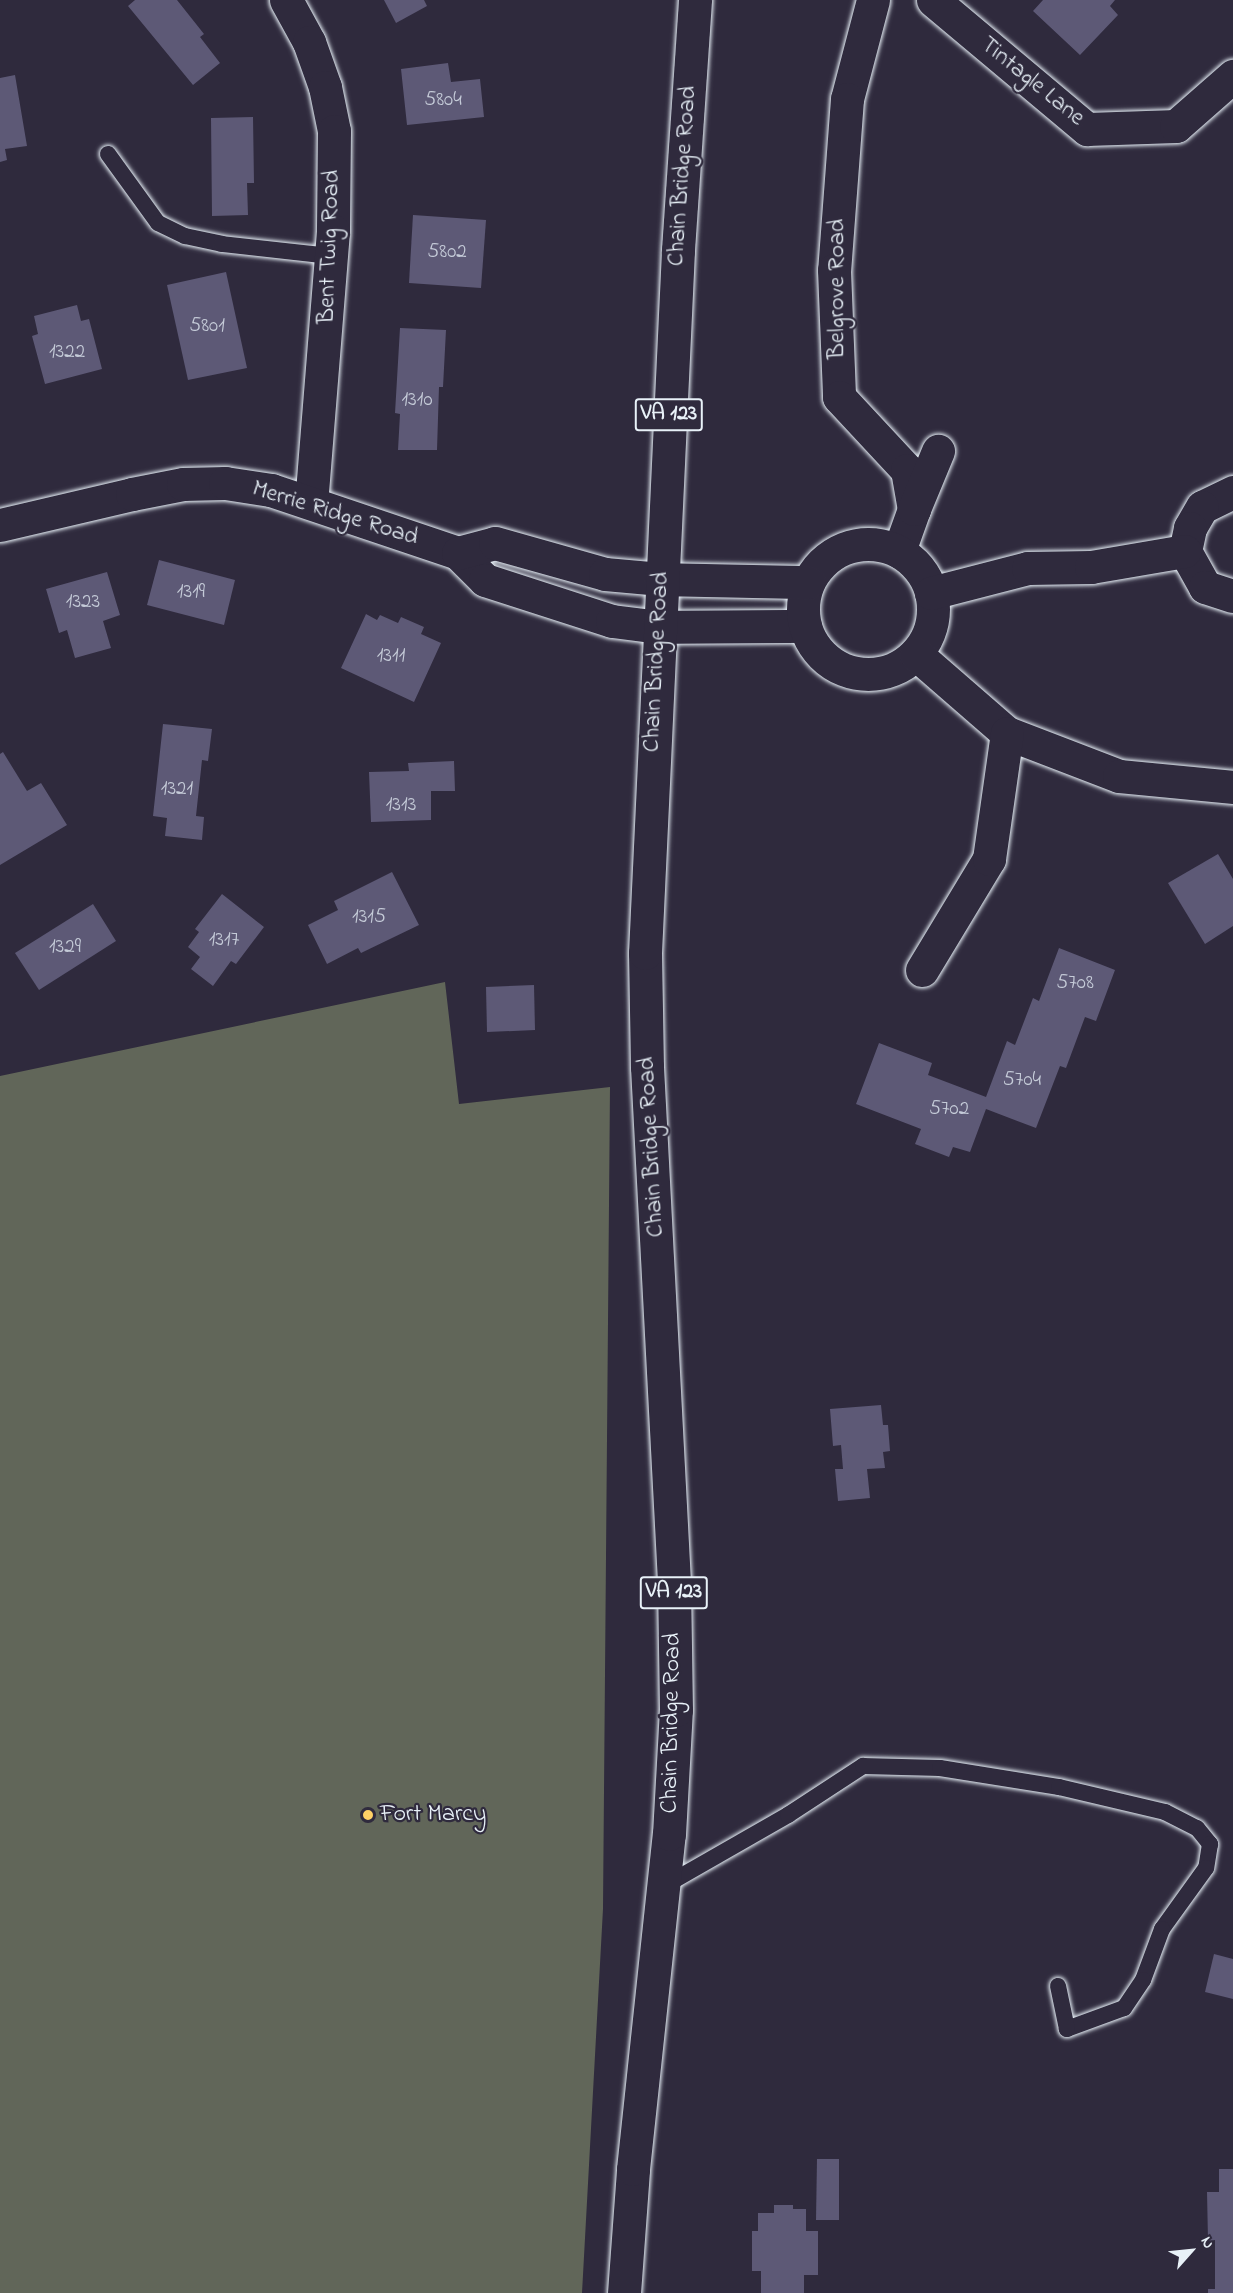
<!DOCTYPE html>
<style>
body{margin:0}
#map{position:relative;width:1233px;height:2293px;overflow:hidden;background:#2f2a3d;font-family:"Indie Flower",sans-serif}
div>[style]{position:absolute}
.green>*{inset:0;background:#616659}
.building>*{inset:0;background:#5d5976}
.roads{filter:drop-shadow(0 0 2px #e8f1f8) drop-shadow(0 0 2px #e8f1f8)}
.lane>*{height:16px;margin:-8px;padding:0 8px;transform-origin:8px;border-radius:8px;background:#2f2a3d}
.street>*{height:33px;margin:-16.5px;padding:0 16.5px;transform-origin:16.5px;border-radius:16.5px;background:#2f2a3d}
.street>.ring{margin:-16.5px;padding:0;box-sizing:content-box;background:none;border:33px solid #2f2a3d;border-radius:50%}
.primary>*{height:33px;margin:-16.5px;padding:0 16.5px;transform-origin:16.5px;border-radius:16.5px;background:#2f2a3d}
.dots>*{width:16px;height:16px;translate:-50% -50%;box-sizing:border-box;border:3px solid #2f2a3d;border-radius:50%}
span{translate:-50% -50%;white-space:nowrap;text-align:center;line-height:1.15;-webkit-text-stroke:4.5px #2f2a3d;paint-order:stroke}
.number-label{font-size:21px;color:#c5cbd8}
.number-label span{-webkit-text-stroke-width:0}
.shield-label span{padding:2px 4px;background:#2f2a3d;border:2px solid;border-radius:4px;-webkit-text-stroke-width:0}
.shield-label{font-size:22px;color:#e8f1f8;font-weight:700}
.street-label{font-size:24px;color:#e8f1f8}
.poi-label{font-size:24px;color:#e8f1f8}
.left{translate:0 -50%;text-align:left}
.north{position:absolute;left:1161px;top:2221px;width:60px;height:60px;-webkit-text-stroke:4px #2f2a3d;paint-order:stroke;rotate:63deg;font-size:16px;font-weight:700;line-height:24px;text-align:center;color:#e8f1f8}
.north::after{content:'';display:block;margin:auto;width:21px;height:27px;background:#e8f1f8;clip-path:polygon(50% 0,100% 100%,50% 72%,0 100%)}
</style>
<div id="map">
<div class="green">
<div style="clip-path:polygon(445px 982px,459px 1104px,610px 1087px,603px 1909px,582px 2293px,0 2293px,0 1076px)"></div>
</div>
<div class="building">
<div style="clip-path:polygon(135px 0,177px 0,204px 34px,200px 37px,220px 63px,193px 85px,128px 6px)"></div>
<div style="clip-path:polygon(384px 0,424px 0,427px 6px,396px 23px)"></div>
<div style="clip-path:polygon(1043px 0,1115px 0,1110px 6px,1118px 15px,1080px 55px,1033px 11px)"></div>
<div style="clip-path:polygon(448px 63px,451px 82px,480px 79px,484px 117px,407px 125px,401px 69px)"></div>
<div style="clip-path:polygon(15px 75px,27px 146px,5px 149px,7px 160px,0 162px,0 78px)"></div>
<div style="clip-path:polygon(253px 117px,254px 183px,247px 183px,248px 215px,212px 216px,211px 118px)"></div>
<div style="clip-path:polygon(413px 215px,486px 220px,481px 288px,409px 283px)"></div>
<div style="clip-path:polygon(226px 272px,247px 368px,188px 380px,167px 285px)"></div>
<div style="clip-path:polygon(77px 305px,81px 321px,89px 319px,102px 369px,45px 384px,32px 336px,38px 334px,34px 316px)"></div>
<div style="clip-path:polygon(400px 328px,446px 330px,443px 387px,439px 387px,437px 450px,398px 450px,400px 414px,395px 413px)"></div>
<div style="clip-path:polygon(159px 560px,235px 580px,224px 625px,147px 605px)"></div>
<div style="clip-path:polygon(107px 572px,120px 615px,103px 621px,111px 648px,75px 658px,67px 630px,59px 633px,46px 589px)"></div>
<div style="clip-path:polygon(366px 614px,377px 620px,380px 615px,398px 623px,401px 617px,424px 627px,421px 634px,441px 643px,414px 702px,341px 668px)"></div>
<div style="clip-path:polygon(163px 724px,212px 729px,208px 761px,202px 760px,196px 816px,204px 817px,202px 840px,165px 836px,167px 818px,153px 816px)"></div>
<div style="clip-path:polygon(3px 752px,27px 791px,41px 783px,67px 825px,0 865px,0 754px)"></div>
<div style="clip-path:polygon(454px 761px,455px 791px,431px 791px,431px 820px,371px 822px,369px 772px,409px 771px,408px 763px)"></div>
<div style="clip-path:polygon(1218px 854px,1233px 879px,1233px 926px,1205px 944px,1168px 883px)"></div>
<div style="clip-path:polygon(392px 872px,419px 925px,361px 953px,358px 948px,327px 964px,308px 925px,338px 910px,334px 901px)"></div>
<div style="clip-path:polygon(222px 894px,264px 927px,236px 964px,231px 961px,213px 986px,191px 969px,200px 957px,188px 947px,199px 932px,195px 929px)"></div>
<div style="clip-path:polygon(93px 904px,116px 941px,39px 990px,15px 953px)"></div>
<div style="clip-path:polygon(1059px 948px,1115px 970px,1096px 1021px,1085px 1017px,1066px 1068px,1060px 1066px,1036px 1128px,986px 1109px,970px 1152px,953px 1147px,949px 1157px,915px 1144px,921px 1129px,856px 1104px,879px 1043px,932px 1063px,928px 1075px,986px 1097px,1007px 1041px,1015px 1045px,1033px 998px,1039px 1001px)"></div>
<div style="clip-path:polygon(534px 985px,535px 1030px,487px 1032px,486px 987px)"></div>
<div style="clip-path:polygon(881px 1405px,883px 1425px,888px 1425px,890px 1451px,883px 1452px,885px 1468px,867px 1469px,870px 1498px,838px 1501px,835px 1469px,843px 1469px,841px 1445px,833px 1446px,830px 1409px)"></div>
<div style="clip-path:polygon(1214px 1954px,1233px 1959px,1233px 1999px,1205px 1992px)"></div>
<div style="clip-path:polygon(817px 2159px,839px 2159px,839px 2220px,816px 2220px)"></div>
<div style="clip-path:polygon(1219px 2169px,1233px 2169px,1233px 2293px,1208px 2293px,1208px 2289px,1215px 2289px,1215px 2240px,1208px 2241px,1207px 2192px,1219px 2192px)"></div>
<div style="clip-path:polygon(774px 2205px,793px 2205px,793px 2209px,806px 2209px,806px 2231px,818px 2231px,818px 2275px,804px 2275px,804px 2293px,761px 2293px,761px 2271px,752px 2271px,752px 2231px,758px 2231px,758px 2213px,774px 2213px)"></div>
</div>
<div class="roads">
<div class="lane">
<div style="left:108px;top:154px;width:85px;rotate:54.1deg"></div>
<div style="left:158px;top:223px;width:30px;rotate:26deg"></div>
<div style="left:185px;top:236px;width:38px;rotate:12deg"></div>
<div style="left:222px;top:244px;width:110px;rotate:6.3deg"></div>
<div style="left:664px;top:1886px;width:143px;rotate:-29.8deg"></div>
<div style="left:788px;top:1815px;width:90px;rotate:-33.2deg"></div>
<div style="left:863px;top:1766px;width:77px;rotate:1.5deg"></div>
<div style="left:940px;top:1768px;width:121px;rotate:9.1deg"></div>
<div style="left:1059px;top:1787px;width:109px;rotate:13.3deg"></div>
<div style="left:1165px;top:1812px;width:36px;rotate:27deg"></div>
<div style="left:1197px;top:1828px;width:21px;rotate:51deg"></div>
<div style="left:1210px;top:1844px;width:24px;rotate:99deg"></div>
<div style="left:1206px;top:1868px;width:75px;rotate:125.8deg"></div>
<div style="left:1162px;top:1929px;width:54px;rotate:110.4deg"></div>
<div style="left:1143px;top:1980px;width:34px;rotate:124deg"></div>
<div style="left:1124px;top:2008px;width:61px;rotate:159.8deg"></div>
<div style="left:1067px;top:2029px;width:44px;rotate:-101.8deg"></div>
</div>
<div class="street">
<div style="left:286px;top:0;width:48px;rotate:61.3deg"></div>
<div style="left:309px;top:42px;width:48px;rotate:70.4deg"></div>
<div style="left:325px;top:87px;width:45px;rotate:78.4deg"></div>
<div style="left:334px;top:131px;width:100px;rotate:90.6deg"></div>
<div style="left:333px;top:231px;width:272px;rotate:94.6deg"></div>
<div style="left:873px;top:0;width:102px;rotate:104.7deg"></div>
<div style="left:847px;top:99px;width:171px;rotate:94.3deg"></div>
<div style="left:834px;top:270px;width:127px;rotate:87.7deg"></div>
<div style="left:839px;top:397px;width:100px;rotate:47deg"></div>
<div style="left:907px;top:470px;width:40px;rotate:80deg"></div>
<div style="left:914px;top:509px;width:45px;rotate:109.7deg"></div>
<div style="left:933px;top:0;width:201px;rotate:40deg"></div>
<div style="left:1087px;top:129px;width:89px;rotate:-1.9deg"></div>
<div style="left:1176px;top:126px;width:76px;rotate:-41.3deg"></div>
<div style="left:1233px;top:492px;width:34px;rotate:154deg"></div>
<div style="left:1202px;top:507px;width:24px;rotate:120deg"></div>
<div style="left:1190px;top:528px;width:24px;rotate:102deg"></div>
<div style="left:1185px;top:551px;width:41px;rotate:60.9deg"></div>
<div style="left:1205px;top:587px;width:29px;rotate:18deg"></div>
<div style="left:914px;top:509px;width:63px;rotate:-67.5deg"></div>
<div style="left:0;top:525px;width:136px;rotate:-13.2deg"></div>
<div style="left:132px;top:494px;width:52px;rotate:-11.1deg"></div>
<div style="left:183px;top:484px;width:42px;rotate:-1.4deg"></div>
<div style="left:225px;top:483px;width:47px;rotate:8.7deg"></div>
<div style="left:271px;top:490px;width:197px;rotate:18.6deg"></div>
<div style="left:458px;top:553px;width:38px;rotate:45deg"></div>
<div style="left:485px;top:580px;width:133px;rotate:17.9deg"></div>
<div style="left:612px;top:621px;width:47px;rotate:7.3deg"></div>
<div style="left:659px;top:627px;width:146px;rotate:-0.4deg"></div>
<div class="ring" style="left:803px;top:544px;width:97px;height:97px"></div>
<div style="left:458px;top:553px;width:38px;rotate:-15deg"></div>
<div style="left:495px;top:543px;width:114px;rotate:15.7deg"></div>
<div style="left:605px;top:574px;width:56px;rotate:5.1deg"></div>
<div style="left:661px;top:579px;width:147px;rotate:1.2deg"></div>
<div style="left:931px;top:593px;width:100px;rotate:-14.5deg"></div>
<div style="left:1028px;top:568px;width:63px;rotate:-0.9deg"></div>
<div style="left:1091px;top:567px;width:95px;rotate:-9.7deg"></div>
<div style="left:916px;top:654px;width:121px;rotate:41deg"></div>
<div style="left:1007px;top:733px;width:120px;rotate:21deg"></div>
<div style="left:1119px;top:776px;width:115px;rotate:5.5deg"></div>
<div style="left:922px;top:970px;width:130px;rotate:-58.9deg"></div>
<div style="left:989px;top:859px;width:127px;rotate:-81.9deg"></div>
</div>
<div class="primary">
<div style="left:624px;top:2293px;width:124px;rotate:-85.8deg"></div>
<div style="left:633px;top:2169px;width:337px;rotate:-83.9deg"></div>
<div style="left:669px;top:1834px;width:124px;rotate:-86.8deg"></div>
<div style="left:676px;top:1710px;width:128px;rotate:-90.9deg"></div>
<div style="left:674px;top:1582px;width:516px;rotate:-93deg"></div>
<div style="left:647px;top:1067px;width:114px;rotate:-91deg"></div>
<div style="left:645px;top:953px;width:704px;rotate:-87.31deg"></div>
<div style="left:678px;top:250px;width:251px;rotate:-86.1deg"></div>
</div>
</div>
<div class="dots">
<div style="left:368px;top:1815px;background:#ffd166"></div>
</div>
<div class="number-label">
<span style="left:443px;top:100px">5804</span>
<span style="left:447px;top:252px">5802</span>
<span style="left:207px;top:326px">5801</span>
<span style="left:67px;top:352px">1322</span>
<span style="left:417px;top:400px">1310</span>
<span style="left:191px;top:592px">1319</span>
<span style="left:83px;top:602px">1323</span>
<span style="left:391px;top:656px">1311</span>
<span style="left:177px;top:789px">1321</span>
<span style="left:401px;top:805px">1313</span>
<span style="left:369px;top:917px">1315</span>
<span style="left:224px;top:940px">1317</span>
<span style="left:65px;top:947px">1329</span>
<span style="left:1075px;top:983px">5708</span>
<span style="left:1022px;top:1080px">5704</span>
<span style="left:949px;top:1109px">5702</span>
</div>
<div class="shield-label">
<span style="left:669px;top:415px">VA 123</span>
<span style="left:674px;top:1593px">VA 123</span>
</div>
<div class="street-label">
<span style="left:1032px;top:82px;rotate:39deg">Tintagle Lane</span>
<span style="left:683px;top:176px;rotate:-86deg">Chain Bridge Road</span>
<span style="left:330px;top:247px;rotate:-88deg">Bent Twig Road</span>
<span style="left:838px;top:289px;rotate:-90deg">Belgrove Road</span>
<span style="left:335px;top:514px;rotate:17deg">Merrie Ridge Road</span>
<span style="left:657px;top:662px;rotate:-87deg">Chain Bridge Road</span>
<span style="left:652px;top:1147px;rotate:-93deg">Chain Bridge Road</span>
<span style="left:672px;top:1723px;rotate:-89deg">Chain Bridge Road</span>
</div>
<div class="poi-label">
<span class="left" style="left:380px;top:1815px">Fort Marcy</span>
</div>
<div class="north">N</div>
</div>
